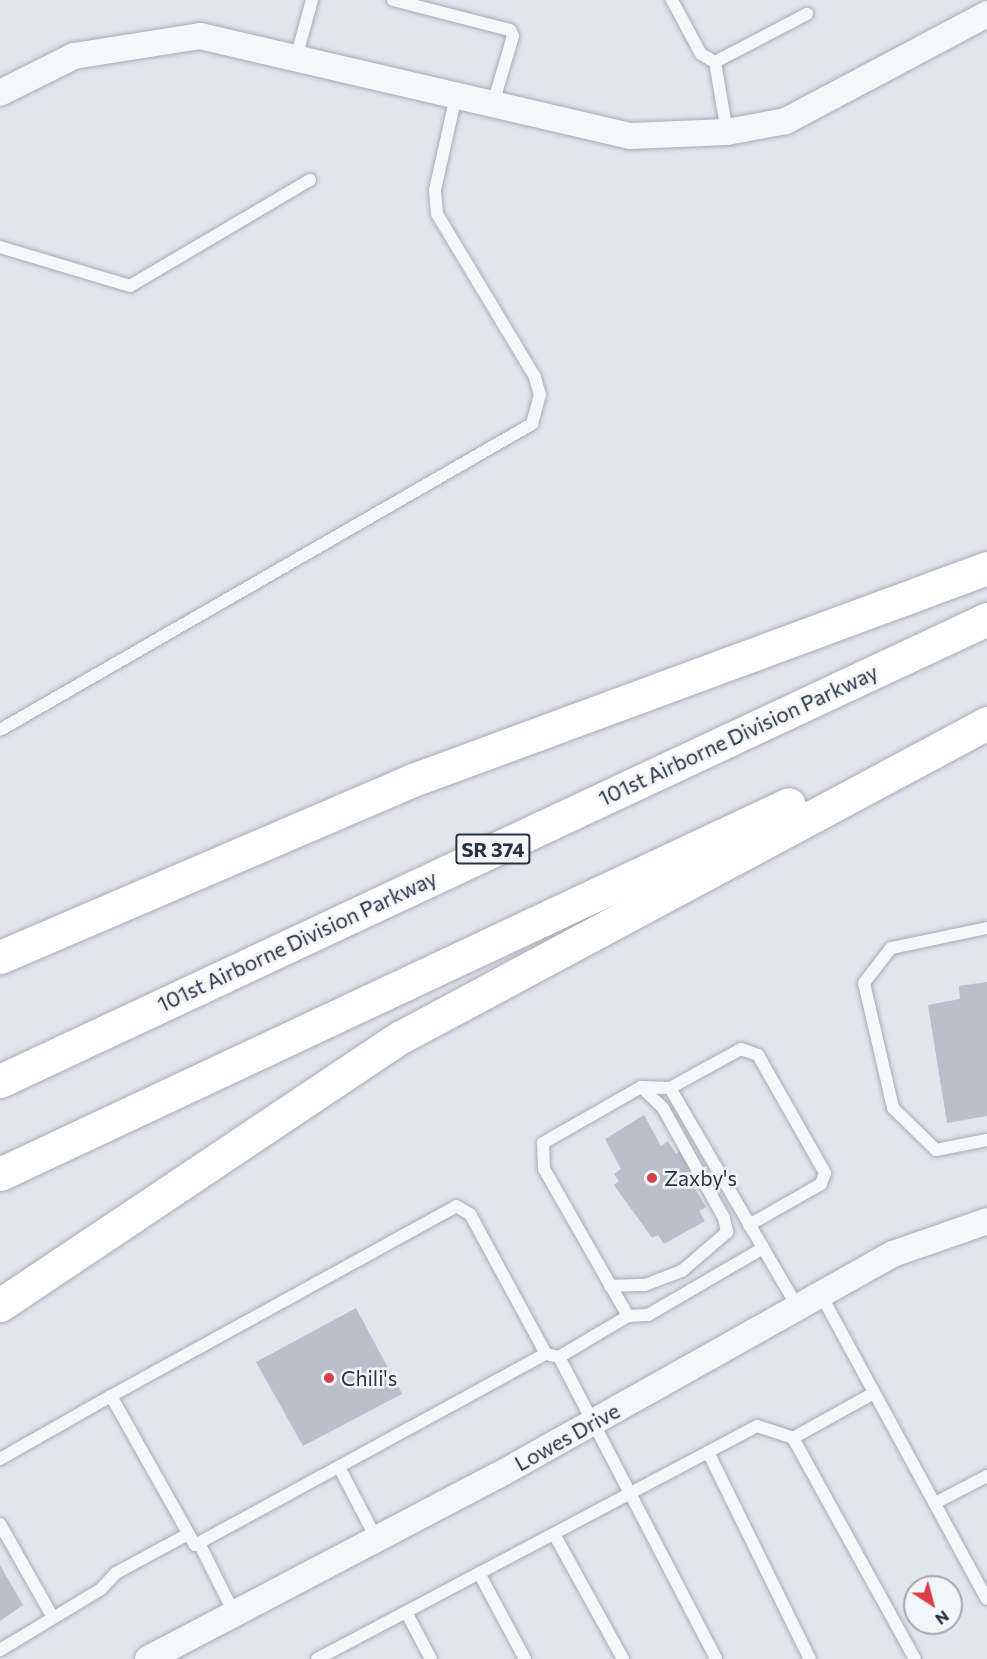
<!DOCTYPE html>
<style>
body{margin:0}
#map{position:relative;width:987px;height:1659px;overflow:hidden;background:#e2e5ec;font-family:Commissioner,sans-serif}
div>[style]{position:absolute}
.building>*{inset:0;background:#b9beca}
.roads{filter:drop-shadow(0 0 2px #a7abb7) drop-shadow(0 0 2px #a7abb7)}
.service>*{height:12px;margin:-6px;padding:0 6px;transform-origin:6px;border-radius:6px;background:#f6f7fa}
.minor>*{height:26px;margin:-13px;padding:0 13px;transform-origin:13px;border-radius:13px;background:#f6f7fa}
.trunk>*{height:33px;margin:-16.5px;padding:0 16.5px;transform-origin:16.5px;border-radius:16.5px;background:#fff}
.dots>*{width:16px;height:16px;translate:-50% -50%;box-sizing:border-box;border:3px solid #f3f5f9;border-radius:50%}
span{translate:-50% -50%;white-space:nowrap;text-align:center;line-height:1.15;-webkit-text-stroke:5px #f3f5f9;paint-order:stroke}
.shield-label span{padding:2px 4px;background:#f3f5f9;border:2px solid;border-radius:4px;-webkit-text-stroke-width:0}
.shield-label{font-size:20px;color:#293145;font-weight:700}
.street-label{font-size:21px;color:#293145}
.poi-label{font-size:21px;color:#293145}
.left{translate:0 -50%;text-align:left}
.north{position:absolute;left:903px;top:1575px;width:60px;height:60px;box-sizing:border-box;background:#f3f5f9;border:2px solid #a2a7b1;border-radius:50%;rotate:144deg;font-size:16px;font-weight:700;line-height:24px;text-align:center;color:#293145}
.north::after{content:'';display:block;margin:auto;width:21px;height:27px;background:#d93f48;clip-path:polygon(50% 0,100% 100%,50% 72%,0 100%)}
</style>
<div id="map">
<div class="building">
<div style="clip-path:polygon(987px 982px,987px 1116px,947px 1123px,928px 1005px,960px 999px,959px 986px)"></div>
<div style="clip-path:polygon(644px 1115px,661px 1146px,668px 1141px,676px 1154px,680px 1151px,692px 1170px,686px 1174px,706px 1207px,699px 1211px,705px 1221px,664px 1244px,658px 1235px,652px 1238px,614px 1185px,619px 1181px,614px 1174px,621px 1169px,605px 1139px)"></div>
<div style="clip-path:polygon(356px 1308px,402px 1394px,303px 1446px,256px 1362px)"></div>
<div style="clip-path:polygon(0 1565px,23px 1605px,0 1621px)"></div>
</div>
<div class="roads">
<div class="service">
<div style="left:393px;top:0;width:121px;rotate:14.4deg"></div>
<div style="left:510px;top:30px;width:7px;rotate:63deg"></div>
<div style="left:513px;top:36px;width:71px;rotate:106.4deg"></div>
<div style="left:672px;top:0;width:61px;rotate:61.8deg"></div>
<div style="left:701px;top:54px;width:16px;rotate:30deg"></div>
<div style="left:296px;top:58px;width:60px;rotate:-74.6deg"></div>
<div style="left:727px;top:132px;width:71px;rotate:-99.7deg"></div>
<div style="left:715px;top:62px;width:104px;rotate:-27.6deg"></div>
<div style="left:0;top:247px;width:136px;rotate:16.7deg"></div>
<div style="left:130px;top:286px;width:209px;rotate:-30.5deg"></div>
<div style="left:0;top:730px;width:614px;rotate:-29.91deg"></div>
<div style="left:532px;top:424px;width:30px;rotate:-75deg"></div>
<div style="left:540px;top:395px;width:19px;rotate:-106deg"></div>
<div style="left:535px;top:377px;width:190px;rotate:-121deg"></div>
<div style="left:437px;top:214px;width:24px;rotate:-95deg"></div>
<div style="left:435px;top:190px;width:96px;rotate:-77.4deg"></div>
<div style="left:987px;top:928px;width:98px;rotate:168.2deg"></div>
<div style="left:891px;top:948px;width:44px;rotate:127.6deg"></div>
<div style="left:864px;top:983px;width:128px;rotate:76.9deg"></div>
<div style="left:893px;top:1108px;width:60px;rotate:44.3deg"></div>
<div style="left:936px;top:1150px;width:52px;rotate:-11.1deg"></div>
<div style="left:670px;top:1088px;width:81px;rotate:-28.8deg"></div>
<div style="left:741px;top:1049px;width:18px;rotate:19deg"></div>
<div style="left:758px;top:1055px;width:136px;rotate:60.4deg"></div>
<div style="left:825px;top:1173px;width:12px;rotate:110deg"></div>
<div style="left:821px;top:1184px;width:83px;rotate:150.3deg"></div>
<div style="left:610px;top:1286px;width:35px;rotate:-2deg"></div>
<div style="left:645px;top:1285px;width:40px;rotate:-21deg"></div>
<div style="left:682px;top:1271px;width:60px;rotate:-40.9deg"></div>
<div style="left:727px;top:1232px;width:14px;rotate:-102deg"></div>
<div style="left:724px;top:1218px;width:126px;rotate:-119deg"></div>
<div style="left:663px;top:1108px;width:30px;rotate:-136deg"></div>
<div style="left:821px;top:1295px;width:346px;rotate:61.4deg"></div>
<div style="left:628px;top:1316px;width:20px;rotate:-3deg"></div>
<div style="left:648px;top:1315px;width:133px;rotate:-30.2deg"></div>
<div style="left:559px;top:1357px;width:340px;rotate:62.5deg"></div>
<div style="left:111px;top:1396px;width:394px;rotate:-28.8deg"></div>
<div style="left:456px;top:1206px;width:16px;rotate:30deg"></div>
<div style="left:470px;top:1214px;width:159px;rotate:61.5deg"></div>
<div style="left:793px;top:1438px;width:252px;rotate:61.1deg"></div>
<div style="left:708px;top:1452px;width:231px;rotate:63.8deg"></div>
<div style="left:0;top:1459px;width:128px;rotate:-29.6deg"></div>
<div style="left:111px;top:1396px;width:171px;rotate:60.6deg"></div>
<div style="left:195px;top:1545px;width:400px;rotate:-28.6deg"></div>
<div style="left:546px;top:1354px;width:13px;rotate:13deg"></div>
<div style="left:559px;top:1357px;width:80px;rotate:-30.7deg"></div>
<div style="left:628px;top:1316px;width:169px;rotate:-119.7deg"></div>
<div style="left:544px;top:1169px;width:26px;rotate:-92deg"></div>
<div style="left:543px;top:1143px;width:113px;rotate:-29.7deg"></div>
<div style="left:641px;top:1087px;width:29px;rotate:2deg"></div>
<div style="left:670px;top:1088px;width:255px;rotate:59.8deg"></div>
<div style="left:339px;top:1467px;width:80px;rotate:62.5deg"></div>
<div style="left:935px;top:1503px;width:59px;rotate:-27.4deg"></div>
<div style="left:0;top:1524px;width:106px;rotate:60.5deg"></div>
<div style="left:554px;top:1534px;width:143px;rotate:61.1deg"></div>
<div style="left:199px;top:1543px;width:76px;rotate:63.4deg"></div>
<div style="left:479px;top:1573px;width:98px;rotate:61.9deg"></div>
<div style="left:406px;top:1612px;width:53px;rotate:62deg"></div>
<div style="left:0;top:1650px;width:118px;rotate:-31.1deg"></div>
<div style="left:101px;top:1589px;width:22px;rotate:-47deg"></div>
<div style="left:116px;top:1573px;width:82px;rotate:-28.4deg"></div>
<div style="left:317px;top:1659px;width:498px;rotate:-27.9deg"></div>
<div style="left:757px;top:1426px;width:38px;rotate:18deg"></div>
<div style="left:793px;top:1438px;width:93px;rotate:-29.1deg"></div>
</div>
<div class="minor">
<div style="left:0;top:93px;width:83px;rotate:-26.6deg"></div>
<div style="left:74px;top:56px;width:128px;rotate:-9deg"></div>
<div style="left:200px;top:36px;width:441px;rotate:13.1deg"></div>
<div style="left:630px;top:136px;width:97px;rotate:-2.4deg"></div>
<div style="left:727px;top:132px;width:60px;rotate:-10.6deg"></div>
<div style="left:786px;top:121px;width:228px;rotate:-28deg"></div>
<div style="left:148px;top:1659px;width:394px;rotate:-27.7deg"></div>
<div style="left:497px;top:1476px;width:454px;rotate:-29.3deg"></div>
<div style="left:893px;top:1254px;width:100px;rotate:-19.3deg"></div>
</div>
<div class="trunk">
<div style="left:0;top:957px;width:449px;rotate:-23.2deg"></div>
<div style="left:413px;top:780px;width:612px;rotate:-20.27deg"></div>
<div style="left:0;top:1081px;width:1090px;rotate:-25.08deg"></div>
<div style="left:0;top:1174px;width:871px;rotate:-25.12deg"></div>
<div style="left:0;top:1305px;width:482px;rotate:-33.8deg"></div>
<div style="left:401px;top:1037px;width:665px;rotate:-28.18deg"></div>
</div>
</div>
<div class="dots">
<div style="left:652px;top:1178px;background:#d93f48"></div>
<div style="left:329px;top:1378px;background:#d93f48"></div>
</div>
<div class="shield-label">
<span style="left:493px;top:849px">SR 374</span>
</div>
<div class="street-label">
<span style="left:738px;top:735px;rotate:-25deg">101st Airborne Division Parkway</span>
<span style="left:297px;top:941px;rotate:-25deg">101st Airborne Division Parkway</span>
<span style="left:567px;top:1437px;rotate:-29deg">Lowes Drive</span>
</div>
<div class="poi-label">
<span class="left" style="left:664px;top:1178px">Zaxby's</span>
<span class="left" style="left:341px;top:1378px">Chili's</span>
</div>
<div class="north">N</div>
</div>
